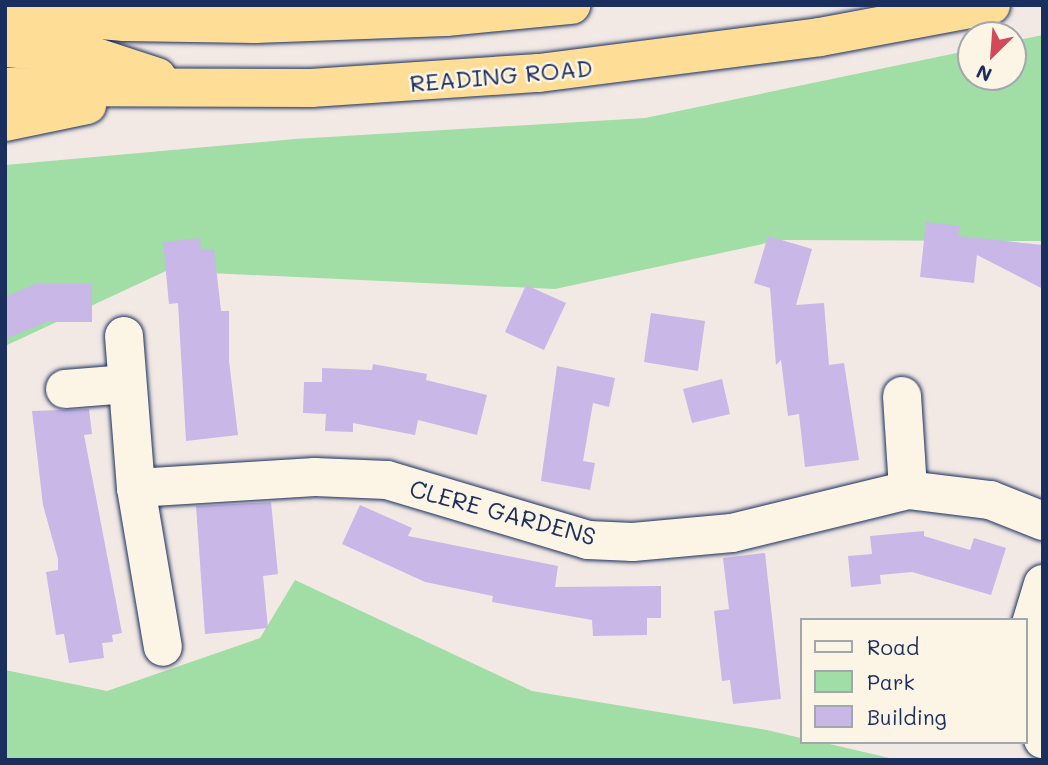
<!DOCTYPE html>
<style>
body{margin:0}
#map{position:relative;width:1048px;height:765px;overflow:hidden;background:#f2e9e5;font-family:Mali,sans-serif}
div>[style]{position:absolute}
.green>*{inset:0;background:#a0dea6}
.building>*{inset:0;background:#c8b7e7}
.roads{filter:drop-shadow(0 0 2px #1b2f5e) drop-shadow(0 0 2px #1b2f5e)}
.minor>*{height:38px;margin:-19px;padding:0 19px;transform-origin:19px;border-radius:19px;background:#fcf5e5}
.trunk>*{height:38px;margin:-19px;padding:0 19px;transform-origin:19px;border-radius:19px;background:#fedd96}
span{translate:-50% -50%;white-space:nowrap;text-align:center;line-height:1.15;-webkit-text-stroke:5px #fcf5e5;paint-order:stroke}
.street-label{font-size:24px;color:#1b2f5e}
.frame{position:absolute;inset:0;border:7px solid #1b2f5e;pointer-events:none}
.legend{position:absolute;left:800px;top:618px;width:228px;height:126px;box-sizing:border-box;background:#fcf5e5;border:2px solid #a2a6af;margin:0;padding:9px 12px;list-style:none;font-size:21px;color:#1b2f5e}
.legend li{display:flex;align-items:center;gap:14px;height:35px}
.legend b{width:35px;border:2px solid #a2a6af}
.north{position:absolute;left:957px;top:21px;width:70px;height:70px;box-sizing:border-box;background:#fcf5e5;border:2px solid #a2a6af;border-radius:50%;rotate:205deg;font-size:19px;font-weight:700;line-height:28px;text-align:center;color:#1b2f5e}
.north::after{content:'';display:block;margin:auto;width:24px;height:32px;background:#d1495b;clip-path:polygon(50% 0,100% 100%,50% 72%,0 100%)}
</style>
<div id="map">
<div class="green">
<div style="clip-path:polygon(1043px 35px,1043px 241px,781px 240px,555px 289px,166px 271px,5px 346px,5px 165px,295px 139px,645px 118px,971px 50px,971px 77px,1013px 77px,1013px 41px)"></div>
<div style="clip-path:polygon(295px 580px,532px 691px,767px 730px,801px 738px,801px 742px,821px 742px,898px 760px,5px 760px,5px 670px,107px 691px,260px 638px)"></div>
</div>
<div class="building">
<div style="clip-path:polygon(926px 222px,960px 226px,958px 236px,1043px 245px,1043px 289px,977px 255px,974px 283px,920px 277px)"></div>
<div style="clip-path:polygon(768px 236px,812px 249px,796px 305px,824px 303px,829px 365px,844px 363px,859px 460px,805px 467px,799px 414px,788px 416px,781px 360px,776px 365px,770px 288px,754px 283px)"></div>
<div style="clip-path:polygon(200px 238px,201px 250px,214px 249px,221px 311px,229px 311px,229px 361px,238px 435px,186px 441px,178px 303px,169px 304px,163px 242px)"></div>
<div style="clip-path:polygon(35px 284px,92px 284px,92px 322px,47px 322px,5px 339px,5px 297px)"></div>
<div style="clip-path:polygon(526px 285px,566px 303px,544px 350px,505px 332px)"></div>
<div style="clip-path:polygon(651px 313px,705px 321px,698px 371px,644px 362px)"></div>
<div style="clip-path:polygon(373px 364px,427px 374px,426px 380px,487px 395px,477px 435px,418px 420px,415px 435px,353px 423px,353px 432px,325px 431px,326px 414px,303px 413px,304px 382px,322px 382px,322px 368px,372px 370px)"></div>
<div style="clip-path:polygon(557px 366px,615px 378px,609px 407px,593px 403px,583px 461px,595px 463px,590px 490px,541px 481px)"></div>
<div style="clip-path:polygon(722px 379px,730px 414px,692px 423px,683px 389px)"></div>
<div style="clip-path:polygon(89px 409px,92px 434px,84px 435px,122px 633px,112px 635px,113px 642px,102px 643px,104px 658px,69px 663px,64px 634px,56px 635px,46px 572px,58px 570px,58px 559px,43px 505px,32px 411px)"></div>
<div style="clip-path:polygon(271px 502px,278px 574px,263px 576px,268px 628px,205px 634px,196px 506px)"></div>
<div style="clip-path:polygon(360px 505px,412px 528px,408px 536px,558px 566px,555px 587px,661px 586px,661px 618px,647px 618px,647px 635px,593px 636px,592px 620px,492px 602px,493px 596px,425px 582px,342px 544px)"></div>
<div style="clip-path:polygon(924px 531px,924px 536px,970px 550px,974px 538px,1006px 548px,991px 595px,912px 572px,880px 575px,881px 584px,851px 587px,848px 556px,872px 554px,870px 536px)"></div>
<div style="clip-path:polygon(765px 553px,781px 699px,733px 704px,730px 680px,722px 681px,714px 611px,729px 609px,723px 558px)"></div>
</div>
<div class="roads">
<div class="minor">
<div style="left:124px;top:336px;width:152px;rotate:85.5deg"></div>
<div style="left:136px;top:488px;width:161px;rotate:80.4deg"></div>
<div style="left:65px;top:389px;width:62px;rotate:-4.6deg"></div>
<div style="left:902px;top:396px;width:94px;rotate:86.3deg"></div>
<div style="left:136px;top:488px;width:179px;rotate:-3.5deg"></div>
<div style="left:315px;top:477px;width:72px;rotate:2.4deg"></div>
<div style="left:387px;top:480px;width:210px;rotate:16.6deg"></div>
<div style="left:588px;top:540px;width:45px;rotate:2.5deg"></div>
<div style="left:633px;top:542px;width:99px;rotate:-5.2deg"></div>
<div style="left:732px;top:533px;width:181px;rotate:-13.7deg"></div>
<div style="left:908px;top:490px;width:83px;rotate:7deg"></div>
<div style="left:990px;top:500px;width:57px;rotate:21.6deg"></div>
<div style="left:1043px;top:584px;width:45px;rotate:106.8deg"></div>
<div style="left:1030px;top:627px;width:113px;rotate:83.4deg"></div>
</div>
<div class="trunk">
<div style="left:5px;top:12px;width:120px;rotate:4.8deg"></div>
<div style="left:125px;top:22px;width:130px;rotate:0.9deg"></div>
<div style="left:255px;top:24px;width:191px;rotate:-2.1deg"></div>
<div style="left:446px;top:17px;width:126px;rotate:-5.5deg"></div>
<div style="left:5px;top:48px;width:82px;rotate:4.2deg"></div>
<div style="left:87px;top:54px;width:74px;rotate:18.2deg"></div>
<div style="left:5px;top:87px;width:306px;rotate:0.2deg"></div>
<div style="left:311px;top:88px;width:228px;rotate:-3.8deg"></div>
<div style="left:539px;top:73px;width:283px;rotate:-7.3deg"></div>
<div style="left:820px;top:37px;width:174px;rotate:-10.6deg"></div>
<div style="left:5px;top:122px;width:84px;rotate:-11.7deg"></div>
</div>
</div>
<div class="street-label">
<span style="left:501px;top:75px;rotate:-5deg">READING ROAD</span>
<span style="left:503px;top:512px;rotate:15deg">CLERE GARDENS</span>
</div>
<div class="frame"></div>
<ul class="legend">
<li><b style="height:9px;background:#fcf5e5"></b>Road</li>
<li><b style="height:19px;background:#a0dea6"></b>Park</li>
<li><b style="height:19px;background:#c8b7e7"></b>Building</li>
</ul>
<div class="north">N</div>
</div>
